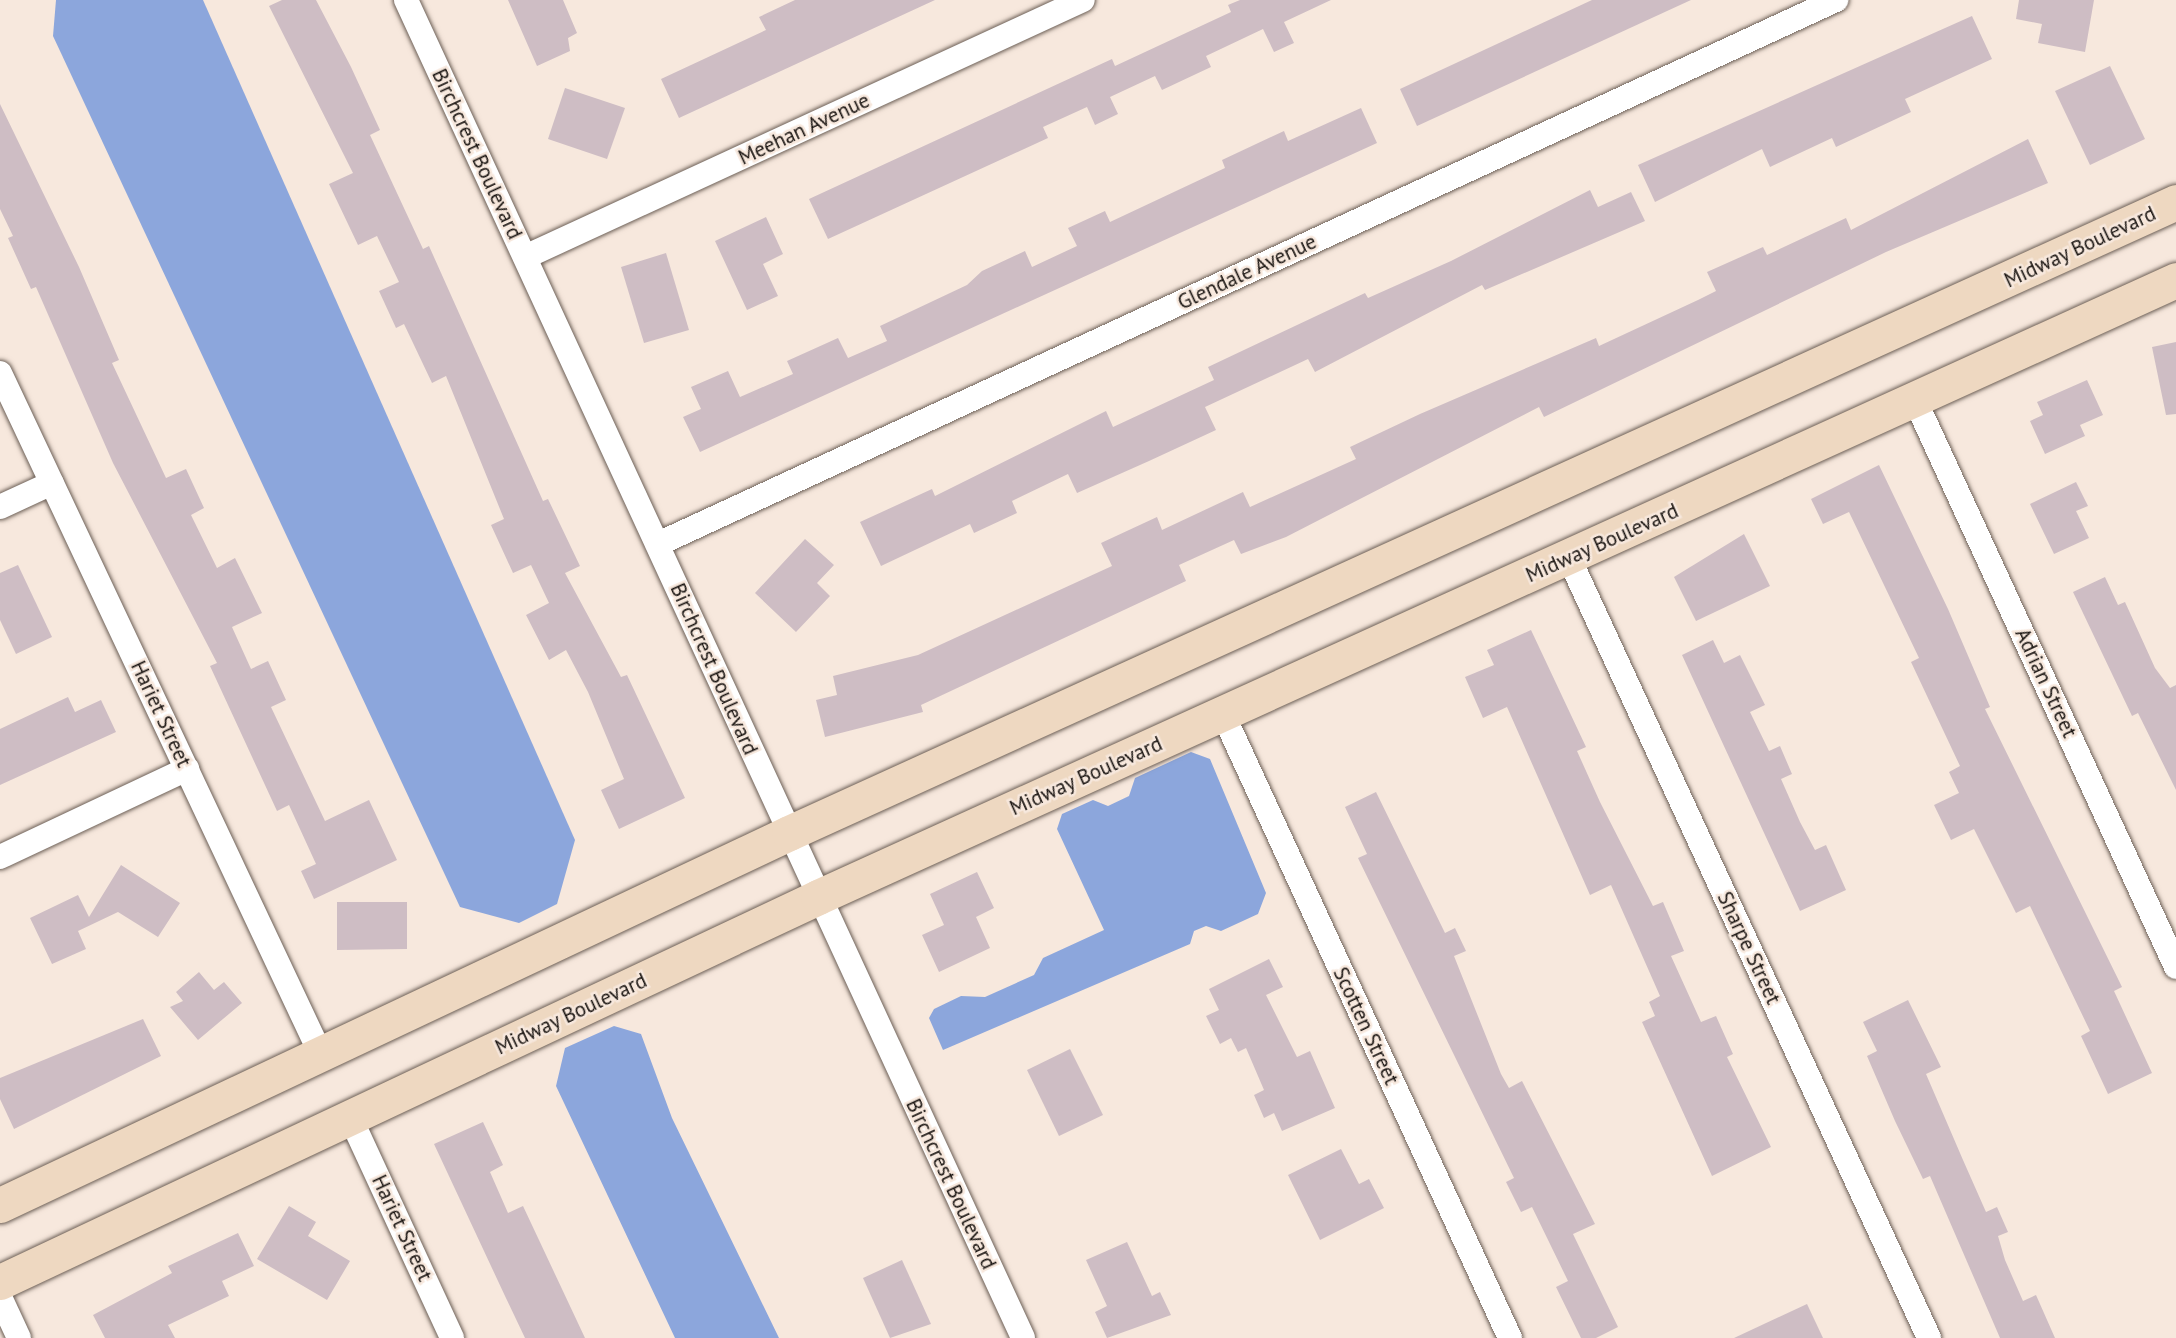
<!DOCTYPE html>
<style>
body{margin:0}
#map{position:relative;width:2176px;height:1338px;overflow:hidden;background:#f7e8dd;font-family:"PT Sans",sans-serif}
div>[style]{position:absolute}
.water>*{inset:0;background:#8ca6dc}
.building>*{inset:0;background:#cebdc4}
.roads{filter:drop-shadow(0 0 2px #6c5f56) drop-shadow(0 0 2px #6c5f56)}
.street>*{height:24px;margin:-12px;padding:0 12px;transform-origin:12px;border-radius:12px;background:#fff}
.secondary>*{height:35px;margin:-17.5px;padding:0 17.5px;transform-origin:17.5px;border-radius:17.5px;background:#eed8c1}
span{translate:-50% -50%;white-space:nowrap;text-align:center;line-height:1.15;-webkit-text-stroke:5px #f7e8dd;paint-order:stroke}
.street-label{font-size:21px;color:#191411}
</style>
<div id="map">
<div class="water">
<div style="clip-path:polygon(56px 0,203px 0,575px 840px,557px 904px,519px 923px,460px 907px,53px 36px)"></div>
<div style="clip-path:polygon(1191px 752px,1210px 759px,1266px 893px,1258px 914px,1221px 931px,1206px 926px,1194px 931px,1190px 944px,943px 1050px,929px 1018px,934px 1009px,961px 996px,985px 997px,1034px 975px,1043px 958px,1104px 930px,1057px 829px,1062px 814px,1093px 800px,1108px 806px,1129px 796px,1135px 778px)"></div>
<div style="clip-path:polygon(614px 1026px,641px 1034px,672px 1118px,779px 1338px,675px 1338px,556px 1086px,565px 1048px)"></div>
</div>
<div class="building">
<div style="clip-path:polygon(282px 0,316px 0,351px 67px,380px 130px,370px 135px,423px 249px,429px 246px,543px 501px,548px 499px,580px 566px,565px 573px,621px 677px,627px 675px,685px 798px,619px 829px,601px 790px,624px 779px,588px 692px,566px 650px,549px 660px,526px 615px,549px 603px,531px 565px,513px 573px,491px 525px,504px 519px,446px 376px,432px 383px,404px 324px,396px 328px,379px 291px,399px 282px,377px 236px,358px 245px,329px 184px,353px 173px,269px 6px)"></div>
<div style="clip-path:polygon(508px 0,563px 0,577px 33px,568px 38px,570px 51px,537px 66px)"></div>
<div style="clip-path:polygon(795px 0,935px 0,679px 118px,661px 79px,766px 30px,759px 17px)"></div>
<div style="clip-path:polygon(1240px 0,1331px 0,1284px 22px,1294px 43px,1274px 52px,1263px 29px,1206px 56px,1211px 67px,1162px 90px,1155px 76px,1110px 97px,1118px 114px,1095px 125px,1087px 107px,1043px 127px,1048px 138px,828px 239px,809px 199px,1112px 59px,1115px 66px,1231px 12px,1228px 5px)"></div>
<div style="clip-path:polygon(1592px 0,1691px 0,1417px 126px,1400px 89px)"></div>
<div style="clip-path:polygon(2019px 0,2094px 0,2085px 52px,2038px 43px,2042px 24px,2016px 19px)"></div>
<div style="clip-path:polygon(1972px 16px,1992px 59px,1905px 99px,1911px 112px,1836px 147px,1832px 138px,1770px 167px,1762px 149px,1655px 202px,1638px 165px)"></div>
<div style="clip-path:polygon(2110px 66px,2145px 139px,2090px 165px,2055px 91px)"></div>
<div style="clip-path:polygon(565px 88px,625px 108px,607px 159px,548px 139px)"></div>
<div style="clip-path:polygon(0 104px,79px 267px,119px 360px,112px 363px,166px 478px,186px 469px,204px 508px,191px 515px,217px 568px,235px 558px,262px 613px,232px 627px,251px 669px,268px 661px,286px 700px,271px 707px,325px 821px,369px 800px,397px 860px,314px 899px,301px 871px,316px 864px,289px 805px,277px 811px,210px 666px,217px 663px,113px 463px,36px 287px,31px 289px,8px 238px,13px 236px,0 209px)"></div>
<div style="clip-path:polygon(1361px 108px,1377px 143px,700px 452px,683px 417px,701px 409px,691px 387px,728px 371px,740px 397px,793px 374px,787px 361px,838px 338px,848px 358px,887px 341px,880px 326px,967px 285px,982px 271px,1025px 251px,1032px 267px,1077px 246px,1068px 228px,1105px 211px,1110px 222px,1225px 168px,1222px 160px,1284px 131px,1288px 141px)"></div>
<div style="clip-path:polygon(2028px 139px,2048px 183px,1886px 252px,1544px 417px,1539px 407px,1286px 537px,1241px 554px,1234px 540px,1179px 565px,1186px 581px,921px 705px,923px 712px,825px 737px,816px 700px,837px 695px,833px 676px,918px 655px,1112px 566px,1101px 543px,1157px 517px,1162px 530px,1243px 492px,1250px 507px,1356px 459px,1350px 447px,1420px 414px,1596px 338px,1599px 346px,1698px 300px,1716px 291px,1707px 272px,1763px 247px,1767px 255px,1846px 218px,1851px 230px)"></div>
<div style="clip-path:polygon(1590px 190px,1598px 207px,1631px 192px,1645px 221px,1485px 290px,1482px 285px,1315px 372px,1308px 359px,1205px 407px,1216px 430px,1149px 461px,1077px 493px,1068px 474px,1012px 501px,1017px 513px,974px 533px,970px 524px,881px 566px,860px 522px,932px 489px,935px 496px,1106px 411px,1113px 427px,1214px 380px,1208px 367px,1365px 293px,1368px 298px,1451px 261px)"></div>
<div style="clip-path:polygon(766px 217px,783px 254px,763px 264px,778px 296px,747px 310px,715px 241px)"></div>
<div style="clip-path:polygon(666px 253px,689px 330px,644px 343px,621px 267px)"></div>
<div style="clip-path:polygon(2176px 342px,2176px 414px,2166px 415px,2152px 347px)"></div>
<div style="clip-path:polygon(2087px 380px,2103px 415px,2080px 425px,2085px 436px,2045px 454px,2030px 421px,2043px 415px,2037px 402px)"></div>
<div style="clip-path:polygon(1879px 465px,1948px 609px,1990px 707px,1985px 709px,2122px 987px,2114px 991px,2152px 1073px,2108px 1094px,2081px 1036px,2090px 1031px,2030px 906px,2016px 913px,1974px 829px,1951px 840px,1934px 805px,1959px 793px,1949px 772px,1960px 766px,1911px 662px,1919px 658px,1849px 512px,1823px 524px,1811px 499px)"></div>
<div style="clip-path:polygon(2076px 482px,2088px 506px,2076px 511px,2089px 538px,2054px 554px,2030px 504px)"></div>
<div style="clip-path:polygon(1744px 534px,1770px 586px,1696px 621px,1674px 577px)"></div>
<div style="clip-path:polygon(805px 539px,834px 565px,817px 583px,830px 596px,796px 632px,755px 593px)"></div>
<div style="clip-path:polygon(18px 565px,52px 637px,16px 654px,0 620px,0 573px)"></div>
<div style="clip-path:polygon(2105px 577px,2118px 605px,2125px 602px,2155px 668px,2170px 688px,2176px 685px,2176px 790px,2138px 713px,2132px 716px,2073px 592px)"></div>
<div style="clip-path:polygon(1531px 630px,1586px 747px,1577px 751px,1600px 802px,1653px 906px,1663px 902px,1684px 951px,1671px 956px,1701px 1022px,1716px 1016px,1733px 1054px,1727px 1057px,1771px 1147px,1712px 1176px,1642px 1022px,1655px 1016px,1649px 1002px,1660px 996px,1611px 885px,1590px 895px,1507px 707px,1483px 718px,1465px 677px,1494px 665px,1487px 650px)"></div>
<div style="clip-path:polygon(1713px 640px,1724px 663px,1740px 655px,1765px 705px,1750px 712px,1769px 751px,1780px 746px,1792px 774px,1781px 779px,1800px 822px,1815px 850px,1826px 845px,1846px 890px,1800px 911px,1682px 655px)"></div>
<div style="clip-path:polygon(68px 697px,75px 712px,101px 700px,116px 732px,0 785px,0 729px)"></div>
<div style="clip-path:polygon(1376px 792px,1445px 933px,1455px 928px,1466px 951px,1454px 956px,1501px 1074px,1509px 1088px,1522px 1081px,1595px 1224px,1573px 1234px,1618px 1327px,1596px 1338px,1581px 1338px,1556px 1287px,1568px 1281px,1532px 1207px,1521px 1212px,1506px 1182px,1514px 1178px,1358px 858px,1367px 854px,1345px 807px)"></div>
<div style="clip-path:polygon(121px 865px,180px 903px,158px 937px,118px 912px,78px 931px,86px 949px,52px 964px,30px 918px,78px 895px,89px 917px)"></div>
<div style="clip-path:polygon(977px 872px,994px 908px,976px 917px,990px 948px,939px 972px,922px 935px,944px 925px,930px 894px)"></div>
<div style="clip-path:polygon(337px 902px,407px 902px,407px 949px,337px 950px)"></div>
<div style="clip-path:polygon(1269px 959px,1283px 987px,1266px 995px,1297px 1057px,1310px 1051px,1335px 1108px,1282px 1131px,1274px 1113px,1264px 1118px,1254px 1095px,1264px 1090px,1246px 1048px,1238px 1052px,1231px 1038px,1220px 1044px,1206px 1016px,1219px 1010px,1209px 989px)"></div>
<div style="clip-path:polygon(199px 972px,214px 990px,224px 982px,242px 1003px,198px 1040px,170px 1007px,183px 1001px,176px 992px)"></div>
<div style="clip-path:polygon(1908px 1000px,1941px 1067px,1926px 1074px,1963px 1160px,1986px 1212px,1997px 1207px,2008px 1232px,1998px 1236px,2005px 1260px,2023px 1301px,2036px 1295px,2055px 1338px,2000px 1338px,1930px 1176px,1923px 1179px,1895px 1121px,1867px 1056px,1877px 1051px,1863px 1022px)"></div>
<div style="clip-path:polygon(143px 1019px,161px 1056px,14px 1129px,0 1099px,0 1078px)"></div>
<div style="clip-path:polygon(1070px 1049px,1103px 1115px,1059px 1136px,1027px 1070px)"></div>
<div style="clip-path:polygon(483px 1122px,503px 1165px,490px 1172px,508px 1213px,523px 1206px,585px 1338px,525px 1338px,505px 1296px,434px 1144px)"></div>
<div style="clip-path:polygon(1341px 1149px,1359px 1184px,1369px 1179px,1384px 1208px,1320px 1240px,1288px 1175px)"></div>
<div style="clip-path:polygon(289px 1206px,316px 1222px,308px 1236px,350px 1261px,327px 1300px,257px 1259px)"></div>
<div style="clip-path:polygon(238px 1233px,254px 1266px,222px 1281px,229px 1296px,168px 1325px,175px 1338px,105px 1338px,93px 1315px,172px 1273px,168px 1266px)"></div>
<div style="clip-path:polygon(1127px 1242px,1152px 1296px,1160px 1292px,1171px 1315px,1107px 1338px,1095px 1312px,1107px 1306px,1086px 1260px)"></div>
<div style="clip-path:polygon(902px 1260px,931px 1324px,890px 1338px,863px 1278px)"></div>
<div style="clip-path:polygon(1807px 1304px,1823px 1338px,1734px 1338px)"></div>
</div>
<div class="roads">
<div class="street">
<div style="left:406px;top:0;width:1473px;rotate:65.24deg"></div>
<div style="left:525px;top:257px;width:614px;rotate:-24.73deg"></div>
<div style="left:0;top:373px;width:754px;rotate:64.79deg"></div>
<div style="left:1915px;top:400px;width:624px;rotate:65.28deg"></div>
<div style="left:0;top:507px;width:57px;rotate:-24.8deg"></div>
<div style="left:658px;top:544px;width:1298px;rotate:-24.79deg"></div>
<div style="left:1569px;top:558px;width:859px;rotate:65.22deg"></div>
<div style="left:1223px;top:714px;width:687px;rotate:65.3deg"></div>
<div style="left:0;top:857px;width:207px;rotate:-25.2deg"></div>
<div style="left:351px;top:1119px;width:241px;rotate:65.2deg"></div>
<div style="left:0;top:1297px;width:45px;rotate:65.1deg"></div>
</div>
<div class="secondary">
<div style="left:0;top:1205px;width:872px;rotate:-25.24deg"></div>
<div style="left:789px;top:833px;width:1524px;rotate:-24.46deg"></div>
<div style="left:0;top:1282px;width:904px;rotate:-25.2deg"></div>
<div style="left:818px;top:897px;width:1492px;rotate:-24.43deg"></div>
</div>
</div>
<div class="street-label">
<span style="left:804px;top:129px;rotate:-25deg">Meehan Avenue</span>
<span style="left:477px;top:154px;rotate:65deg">Birchcrest Boulevard</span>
<span style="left:2080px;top:247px;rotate:-25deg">Midway Boulevard</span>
<span style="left:1247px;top:272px;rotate:-25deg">Glendale Avenue</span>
<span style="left:1602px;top:543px;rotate:-24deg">Midway Boulevard</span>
<span style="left:714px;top:669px;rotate:66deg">Birchcrest Boulevard</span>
<span style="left:2046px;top:683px;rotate:65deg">Adrian Street</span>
<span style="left:161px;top:714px;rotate:65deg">Hariet Street</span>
<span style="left:1086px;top:776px;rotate:-24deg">Midway Boulevard</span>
<span style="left:1749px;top:948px;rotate:65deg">Sharpe Street</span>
<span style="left:571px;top:1014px;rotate:-25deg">Midway Boulevard</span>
<span style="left:1366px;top:1026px;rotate:65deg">Scotten Street</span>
<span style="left:951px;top:1184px;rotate:65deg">Birchcrest Boulevard</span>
<span style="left:402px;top:1228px;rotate:65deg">Hariet Street</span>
</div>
</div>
